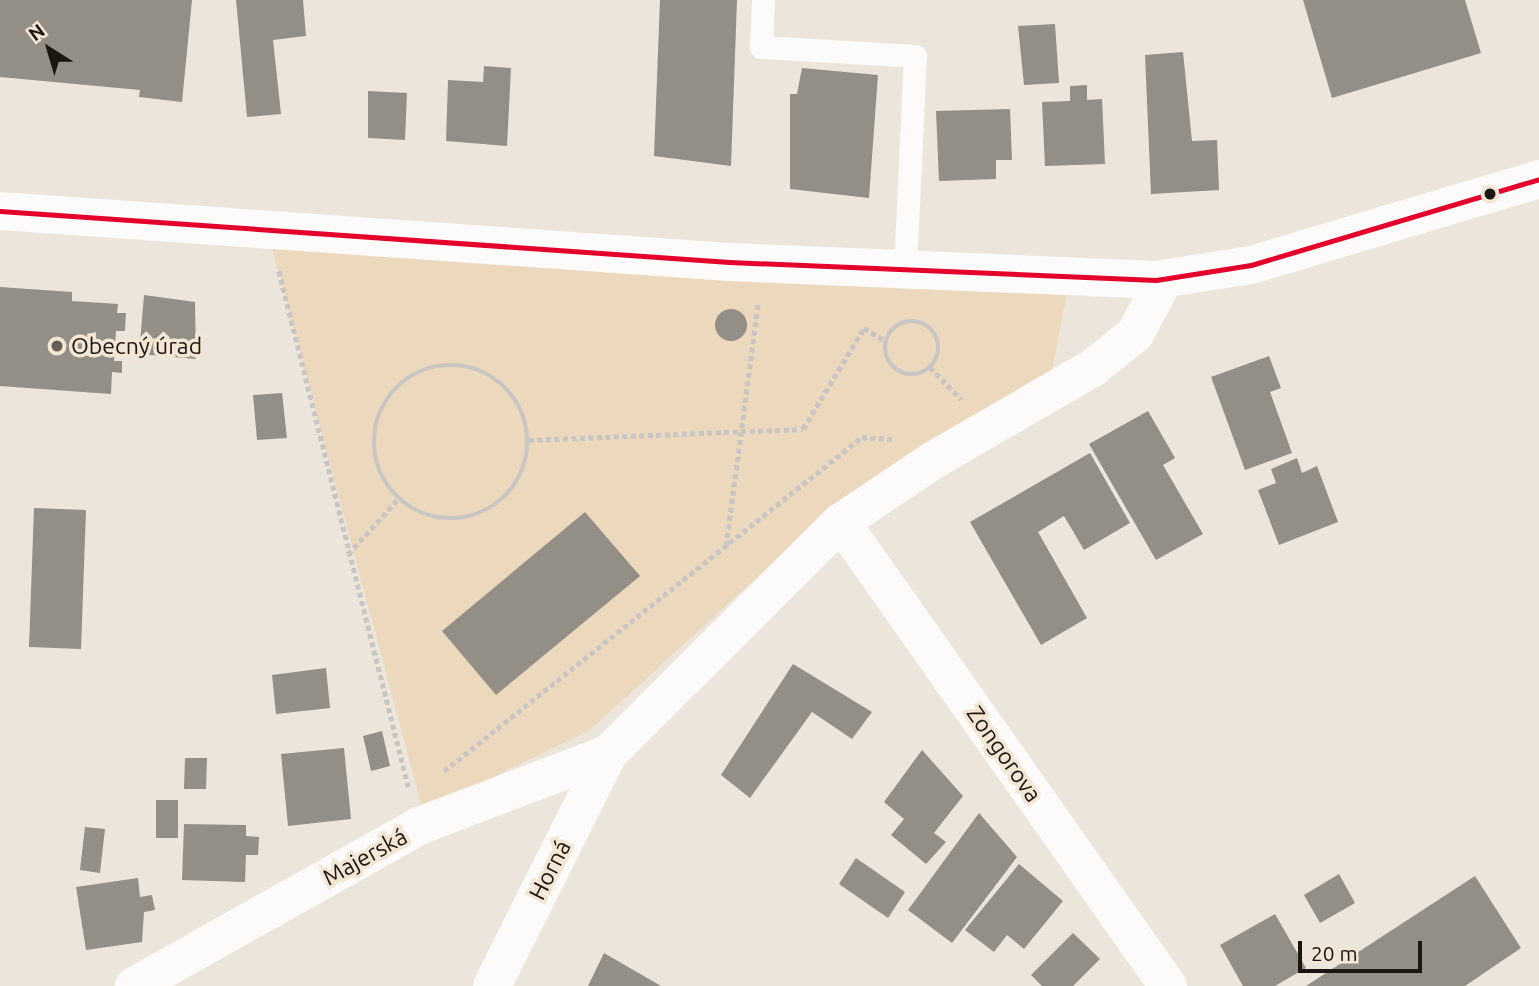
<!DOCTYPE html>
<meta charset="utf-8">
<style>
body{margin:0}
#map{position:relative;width:1539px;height:986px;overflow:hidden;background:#ece5db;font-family:Ubuntu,sans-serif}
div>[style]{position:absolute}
.green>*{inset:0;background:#ebd8bd}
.building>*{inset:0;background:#938e86}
.round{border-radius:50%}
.path>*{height:4.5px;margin-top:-2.25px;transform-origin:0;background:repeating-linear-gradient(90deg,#c8c5c2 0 5px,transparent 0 8.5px)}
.path>.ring{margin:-2.25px;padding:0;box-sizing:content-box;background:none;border:4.5px solid #c8c5c2;border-radius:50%}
.lane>*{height:23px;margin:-11.5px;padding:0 11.5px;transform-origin:11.5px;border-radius:11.5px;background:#fcfbfa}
.street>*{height:38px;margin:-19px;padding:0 19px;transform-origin:19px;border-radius:19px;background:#fcfbfa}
.secondary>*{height:38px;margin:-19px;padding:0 19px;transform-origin:19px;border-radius:19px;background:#fcfbfa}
.bus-1>*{height:5px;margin:-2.5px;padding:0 2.5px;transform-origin:2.5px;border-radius:2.5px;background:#e4002b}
.dots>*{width:19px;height:19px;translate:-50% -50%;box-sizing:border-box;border:4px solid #f3e6d4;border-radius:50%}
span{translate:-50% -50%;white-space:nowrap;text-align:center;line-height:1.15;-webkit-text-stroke:7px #f3e6d4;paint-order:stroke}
.poi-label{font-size:23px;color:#1b1610}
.left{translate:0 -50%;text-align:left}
.street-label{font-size:23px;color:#1b1610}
.north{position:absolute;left:14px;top:14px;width:70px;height:70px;-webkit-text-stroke:5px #f3e6d4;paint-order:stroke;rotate:323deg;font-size:19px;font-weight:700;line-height:28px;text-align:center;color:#1b1610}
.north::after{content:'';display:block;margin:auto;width:24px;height:32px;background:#1b1610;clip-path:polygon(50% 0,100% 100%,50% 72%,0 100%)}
.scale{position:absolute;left:1298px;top:941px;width:124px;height:32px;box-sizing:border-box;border:4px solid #1b1610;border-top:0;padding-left:9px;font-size:21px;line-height:24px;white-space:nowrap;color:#1b1610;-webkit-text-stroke:5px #f3e6d4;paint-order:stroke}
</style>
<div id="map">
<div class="green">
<div style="clip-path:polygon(272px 248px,1067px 292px,1051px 375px,830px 510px,590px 730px,423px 811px)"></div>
</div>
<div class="building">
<div style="clip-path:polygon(0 0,192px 0,182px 102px,139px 97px,140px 90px,0 77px)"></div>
<div style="clip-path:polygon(236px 0,303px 0,306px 36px,273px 40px,281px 114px,247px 117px)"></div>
<div style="clip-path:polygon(660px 0,737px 0,731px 166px,654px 156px)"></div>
<div style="clip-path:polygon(1303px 0,1465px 0,1481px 53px,1332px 98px)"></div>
<div style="clip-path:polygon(1055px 24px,1059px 83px,1024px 85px,1018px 26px)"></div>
<div style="clip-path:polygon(1183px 52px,1192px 141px,1217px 140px,1219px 190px,1151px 194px,1145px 55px)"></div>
<div style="clip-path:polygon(484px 66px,511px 68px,507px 146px,446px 141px,448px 80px,483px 82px)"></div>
<div style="clip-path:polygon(802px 68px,878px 75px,869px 198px,790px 189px,790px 94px,797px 94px)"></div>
<div style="clip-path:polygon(1087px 85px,1087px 100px,1102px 99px,1105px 164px,1045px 166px,1042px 102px,1070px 101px,1070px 86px)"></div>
<div style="clip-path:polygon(368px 91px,407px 93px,405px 140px,368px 138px)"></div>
<div style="clip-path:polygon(1010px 109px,1012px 160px,996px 160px,996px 179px,939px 181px,936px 111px)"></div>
<div style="clip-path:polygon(0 287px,72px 292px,72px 301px,118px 304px,117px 313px,126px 313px,125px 331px,116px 331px,114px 361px,122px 361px,122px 373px,112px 372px,111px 394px,0 386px)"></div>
<div style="clip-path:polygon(144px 295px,195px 302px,196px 359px,139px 354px)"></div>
<div class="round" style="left:715px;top:309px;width:32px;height:32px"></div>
<div style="clip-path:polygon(1269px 356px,1281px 388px,1270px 392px,1292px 453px,1245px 470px,1211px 377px)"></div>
<div style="clip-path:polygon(282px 393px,287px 438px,257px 440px,253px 395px)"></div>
<div style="clip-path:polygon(1148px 411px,1175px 458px,1163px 465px,1203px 534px,1156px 560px,1089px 444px)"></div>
<div style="clip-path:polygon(1090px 453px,1130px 523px,1084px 550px,1064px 516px,1038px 532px,1087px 618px,1041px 645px,970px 522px)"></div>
<div style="clip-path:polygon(1297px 458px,1302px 473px,1317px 466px,1338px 522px,1279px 545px,1258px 490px,1276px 483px,1271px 469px)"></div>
<div style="clip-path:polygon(34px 508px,86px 510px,81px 649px,29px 647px)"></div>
<div style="clip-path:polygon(585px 512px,640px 576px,496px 695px,442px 631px)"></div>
<div style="clip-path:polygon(793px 664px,872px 712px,852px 739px,812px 712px,750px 798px,721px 775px)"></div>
<div style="clip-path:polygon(326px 668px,330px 708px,276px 714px,272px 675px)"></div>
<div style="clip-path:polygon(382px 731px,390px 766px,371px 771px,363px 736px)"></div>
<div style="clip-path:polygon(344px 748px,351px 819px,288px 826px,281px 754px)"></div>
<div style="clip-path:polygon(922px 750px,963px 796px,934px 833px,946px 842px,926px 864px,891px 835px,904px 819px,884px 802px)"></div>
<div style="clip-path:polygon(185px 758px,207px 758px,206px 789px,184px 789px)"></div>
<div style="clip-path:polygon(156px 800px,178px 800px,178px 838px,156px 838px)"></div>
<div style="clip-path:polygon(979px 813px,1017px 857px,952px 943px,908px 910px)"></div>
<div style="clip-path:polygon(184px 824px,246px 825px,246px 836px,259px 837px,258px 855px,246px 855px,245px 882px,182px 880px)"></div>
<div style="clip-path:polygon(85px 827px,105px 829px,100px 873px,80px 870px)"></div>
<div style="clip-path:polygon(856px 858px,905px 892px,888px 918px,839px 884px)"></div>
<div style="clip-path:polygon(1019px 864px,1063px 901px,1024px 949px,1007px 935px,994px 952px,965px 930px)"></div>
<div style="clip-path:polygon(1339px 874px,1355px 903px,1320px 923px,1304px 895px)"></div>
<div style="clip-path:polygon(1475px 876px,1521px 948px,1465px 986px,1306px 986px)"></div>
<div style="clip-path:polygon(138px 878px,140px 897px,152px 895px,155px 910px,144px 912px,142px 942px,86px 950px,76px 887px)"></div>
<div style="clip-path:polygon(1275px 914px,1306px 968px,1275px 986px,1243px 986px,1220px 945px)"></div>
<div style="clip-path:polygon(1073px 933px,1100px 959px,1073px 986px,1042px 986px,1031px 975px)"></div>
<div style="clip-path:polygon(604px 953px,661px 986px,588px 986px)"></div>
</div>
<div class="path">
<div style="left:279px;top:271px;width:534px;rotate:75.91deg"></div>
<div class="ring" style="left:885px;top:321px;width:49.5px;height:49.5px"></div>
<div class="ring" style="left:374px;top:365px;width:149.5px;height:149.5px"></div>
<div style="left:930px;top:367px;width:45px;rotate:45.9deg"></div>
<div style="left:529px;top:440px;width:274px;rotate:-2.3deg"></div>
<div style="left:803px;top:429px;width:118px;rotate:-58.9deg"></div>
<div style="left:864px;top:328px;width:26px;rotate:31deg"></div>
<div style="left:726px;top:546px;width:246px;rotate:-82.5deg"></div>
<div style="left:348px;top:554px;width:74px;rotate:-47.7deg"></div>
<div style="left:444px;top:771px;width:535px;rotate:-38.63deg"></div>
<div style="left:862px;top:437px;width:30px;rotate:4deg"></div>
</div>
<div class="lane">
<div style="left:763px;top:0;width:47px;rotate:92.4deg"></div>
<div style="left:761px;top:47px;width:154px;rotate:3.3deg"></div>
<div style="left:915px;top:56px;width:216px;rotate:92.7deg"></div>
</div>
<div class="street">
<div style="left:841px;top:522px;width:568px;rotate:54.83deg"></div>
<div style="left:134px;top:986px;width:327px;rotate:-29.3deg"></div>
<div style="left:419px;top:826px;width:202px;rotate:-20.9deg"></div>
<div style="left:492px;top:986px;width:259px;rotate:-63.4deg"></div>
<div style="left:608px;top:754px;width:329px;rotate:-44.9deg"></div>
<div style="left:841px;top:522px;width:110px;rotate:-33.8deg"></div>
<div style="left:932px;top:461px;width:187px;rotate:-30.1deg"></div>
<div style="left:1094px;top:367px;width:53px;rotate:-38.8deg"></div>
<div style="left:1135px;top:334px;width:62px;rotate:-62.2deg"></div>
</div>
<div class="secondary">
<div style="left:0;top:211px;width:731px;rotate:4deg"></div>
<div style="left:729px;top:262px;width:427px;rotate:2.4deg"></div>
<div style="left:1156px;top:280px;width:96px;rotate:-9deg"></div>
<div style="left:1251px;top:265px;width:301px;rotate:-16.6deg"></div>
</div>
<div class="bus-1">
<div style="left:0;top:211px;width:731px;rotate:4deg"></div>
<div style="left:729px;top:262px;width:427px;rotate:2.4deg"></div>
<div style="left:1156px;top:280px;width:96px;rotate:-9deg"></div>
<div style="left:1251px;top:265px;width:301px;rotate:-16.6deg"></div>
</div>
<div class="dots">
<div style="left:1490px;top:194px;background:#1b1610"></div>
<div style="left:57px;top:346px;background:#645e57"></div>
</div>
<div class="poi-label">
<span class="left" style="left:71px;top:346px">Obecný úrad</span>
</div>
<div class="street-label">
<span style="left:1004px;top:754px;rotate:55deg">Zongorova</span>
<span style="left:365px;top:857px;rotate:-29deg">Majerská</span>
<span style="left:550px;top:870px;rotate:-63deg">Horná</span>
</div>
<div class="north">N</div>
<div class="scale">20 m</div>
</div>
